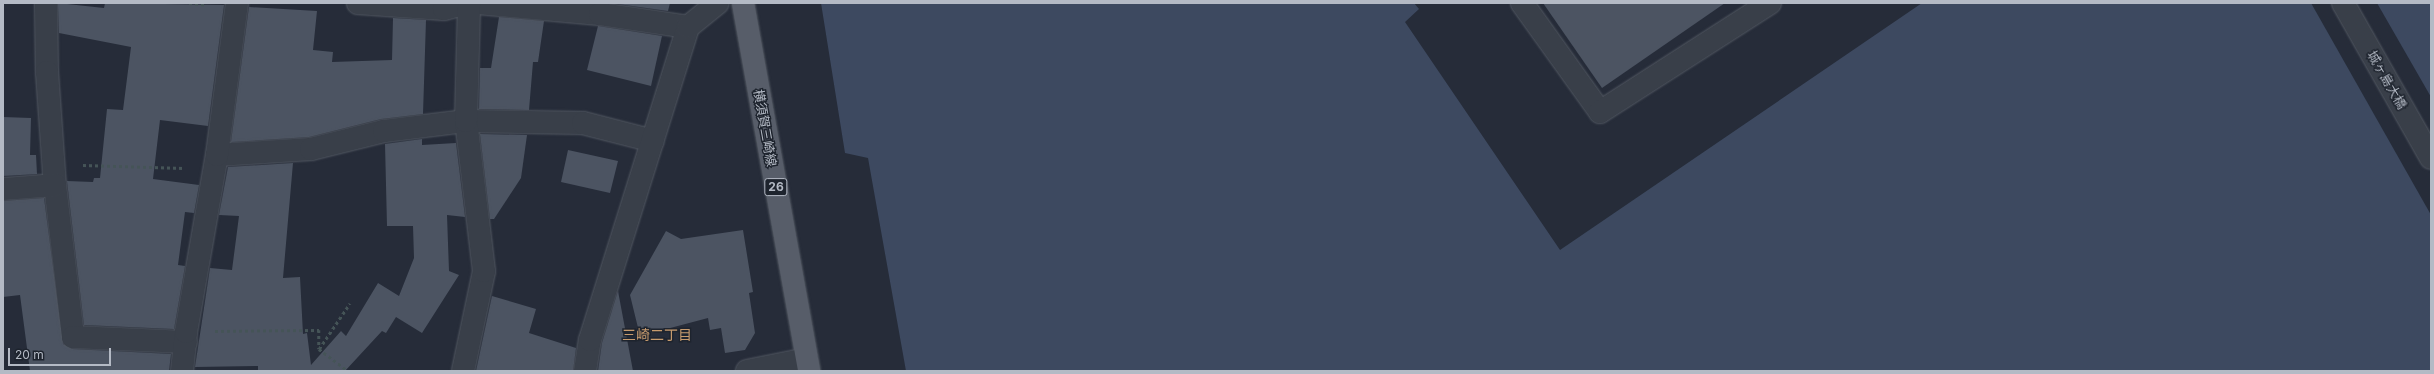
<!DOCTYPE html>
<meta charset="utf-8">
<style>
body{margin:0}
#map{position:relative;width:2434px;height:374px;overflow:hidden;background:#262c39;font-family:Inter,"Noto Sans JP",sans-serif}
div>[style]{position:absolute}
.water>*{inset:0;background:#3d4960}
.pier>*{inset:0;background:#262c39}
.building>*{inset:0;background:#4c5462}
.path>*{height:2.5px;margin-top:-1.25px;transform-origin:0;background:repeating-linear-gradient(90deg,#455457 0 3px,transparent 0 6px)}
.roads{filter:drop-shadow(0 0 1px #515761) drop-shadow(0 0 1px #515761)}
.minor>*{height:22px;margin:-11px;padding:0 11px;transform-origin:11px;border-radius:11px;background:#393f49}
.major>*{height:22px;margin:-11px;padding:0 11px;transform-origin:11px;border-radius:11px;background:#575d69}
span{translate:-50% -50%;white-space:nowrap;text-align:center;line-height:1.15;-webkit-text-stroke:3px #1e242e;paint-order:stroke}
.shield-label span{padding:1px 3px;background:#1e242e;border:1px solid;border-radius:3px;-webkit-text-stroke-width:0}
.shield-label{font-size:12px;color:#b4bac5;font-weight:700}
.street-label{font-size:13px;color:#b4bac5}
.neighbourhood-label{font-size:14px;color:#c79b6e}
.frame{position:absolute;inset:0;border:4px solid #b4bac5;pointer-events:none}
.scale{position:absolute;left:8px;top:348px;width:103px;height:18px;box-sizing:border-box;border:2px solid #b4bac5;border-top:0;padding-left:5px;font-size:12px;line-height:14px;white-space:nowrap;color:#b4bac5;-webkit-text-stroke:3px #1e242e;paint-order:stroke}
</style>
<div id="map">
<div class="water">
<div style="clip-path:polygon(821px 3px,1414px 3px,1419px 9px,1405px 22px,1560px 250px,1922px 3px,2431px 3px,2431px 371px,906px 371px,868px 158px,845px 153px)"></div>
</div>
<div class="pier">
<div style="clip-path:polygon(2311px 3px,2377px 3px,2431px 97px,2431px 215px)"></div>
</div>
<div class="building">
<div style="clip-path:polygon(58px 3px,104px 8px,105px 3px,224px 5px,208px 126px,160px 120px,153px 179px,199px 185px,194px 213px,185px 212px,178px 265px,185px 266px,174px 329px,84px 325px,67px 181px,93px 182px,94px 178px,100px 178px,107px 109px,123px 110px,131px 47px,59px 33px)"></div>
<div style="clip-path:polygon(611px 3px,670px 3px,668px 11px)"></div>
<div style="clip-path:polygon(1543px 3px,1725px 3px,1602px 88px)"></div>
<div style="clip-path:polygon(249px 7px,317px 11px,313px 50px,333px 52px,332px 62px,392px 60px,393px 18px,426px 20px,423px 114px,381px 119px,309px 137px,231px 142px)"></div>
<div style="clip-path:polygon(499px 17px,544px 21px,538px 62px,533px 62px,529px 110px,479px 109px,480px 68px,491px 68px)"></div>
<div style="clip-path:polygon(598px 26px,662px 36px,651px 86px,587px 70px)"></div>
<div style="clip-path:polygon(3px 117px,31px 118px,30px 155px,36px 155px,37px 174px,3px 176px)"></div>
<div style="clip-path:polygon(480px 134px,527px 135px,521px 178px,494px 219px,490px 219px)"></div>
<div style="clip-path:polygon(422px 139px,422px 145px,456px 143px,465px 217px,447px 215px,449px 271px,459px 275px,422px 333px,396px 317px,386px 333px,382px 331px,345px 371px,258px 371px,258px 366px,195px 367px,210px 268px,232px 270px,239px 216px,219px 215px,228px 167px,293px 163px,283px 278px,300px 277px,303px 334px,307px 333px,311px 365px,341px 331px,346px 336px,378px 283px,399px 296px,414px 258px,413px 226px,387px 226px,385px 144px)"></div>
<div style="clip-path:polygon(568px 150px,618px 161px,610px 193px,561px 182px)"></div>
<div style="clip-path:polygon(44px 198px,63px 344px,72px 349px,171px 354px,169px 371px,30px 371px,20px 295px,3px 297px,3px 201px)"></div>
<div style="clip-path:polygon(743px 230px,753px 292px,749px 293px,755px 333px,745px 350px,725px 353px,721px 328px,710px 330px,708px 318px,640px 336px,630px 295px,666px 231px,681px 239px)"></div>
<div style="clip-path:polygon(618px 291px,633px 371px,598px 371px,602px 343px)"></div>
<div style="clip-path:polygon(492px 296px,536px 309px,529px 333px,576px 348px,573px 371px,476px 371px)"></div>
</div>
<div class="path">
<div style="left:189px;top:3px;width:18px;rotate:6deg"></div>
<div style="left:83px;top:165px;width:101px;rotate:1.7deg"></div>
<div style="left:215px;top:331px;width:104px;rotate:-0.6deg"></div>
<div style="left:319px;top:330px;width:19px;rotate:90deg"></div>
<div style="left:319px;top:349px;width:36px;rotate:37deg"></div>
<div style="left:319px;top:349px;width:55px;rotate:-56deg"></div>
</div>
<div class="roads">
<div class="minor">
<div style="left:46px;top:3px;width:69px;rotate:89.2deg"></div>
<div style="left:47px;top:72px;width:113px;rotate:86deg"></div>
<div style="left:55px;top:185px;width:153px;rotate:83.2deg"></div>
<div style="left:73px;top:337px;width:113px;rotate:2.5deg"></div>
<div style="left:358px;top:3px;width:86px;rotate:4deg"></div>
<div style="left:444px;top:9px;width:23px;rotate:-15deg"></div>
<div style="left:478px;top:3px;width:122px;rotate:5.2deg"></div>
<div style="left:600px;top:14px;width:89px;rotate:8.4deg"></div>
<div style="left:1522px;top:3px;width:134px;rotate:54.4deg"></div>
<div style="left:1600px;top:112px;width:202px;rotate:-32.7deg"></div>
<div style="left:2343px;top:3px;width:178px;rotate:60.4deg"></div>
<div style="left:217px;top:155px;width:94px;rotate:-3.7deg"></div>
<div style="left:311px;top:149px;width:75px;rotate:-13.9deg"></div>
<div style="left:384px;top:131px;width:83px;rotate:-7deg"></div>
<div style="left:466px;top:121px;width:117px;rotate:1deg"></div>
<div style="left:583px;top:123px;width:72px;rotate:14.4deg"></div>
<div style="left:3px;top:189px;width:52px;rotate:-4.4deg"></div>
<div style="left:182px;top:371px;width:39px;rotate:-84deg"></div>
<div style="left:186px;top:332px;width:180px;rotate:-80.1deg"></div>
<div style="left:217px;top:155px;width:153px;rotate:-82.5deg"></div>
<div style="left:463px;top:371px;width:102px;rotate:-78.1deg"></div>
<div style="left:484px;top:271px;width:151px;rotate:-96.8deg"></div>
<div style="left:466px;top:121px;width:118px;rotate:-88.5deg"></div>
<div style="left:585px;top:371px;width:31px;rotate:-81deg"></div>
<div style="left:590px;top:340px;width:328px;rotate:-72.6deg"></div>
<div style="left:688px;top:27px;width:38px;rotate:-39deg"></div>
<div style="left:747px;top:371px;width:61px;rotate:-11.3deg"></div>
</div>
<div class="major">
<div style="left:743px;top:3px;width:374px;rotate:79.8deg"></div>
</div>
</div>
<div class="shield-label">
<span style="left:776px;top:187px">26</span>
</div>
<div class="street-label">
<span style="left:2387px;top:80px;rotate:60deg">城ヶ島大橋</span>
<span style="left:765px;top:128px;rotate:80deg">横須賀三崎線</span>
</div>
<div class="neighbourhood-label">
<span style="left:657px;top:335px">三崎二丁目</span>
</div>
<div class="frame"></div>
<div class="scale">20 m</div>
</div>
